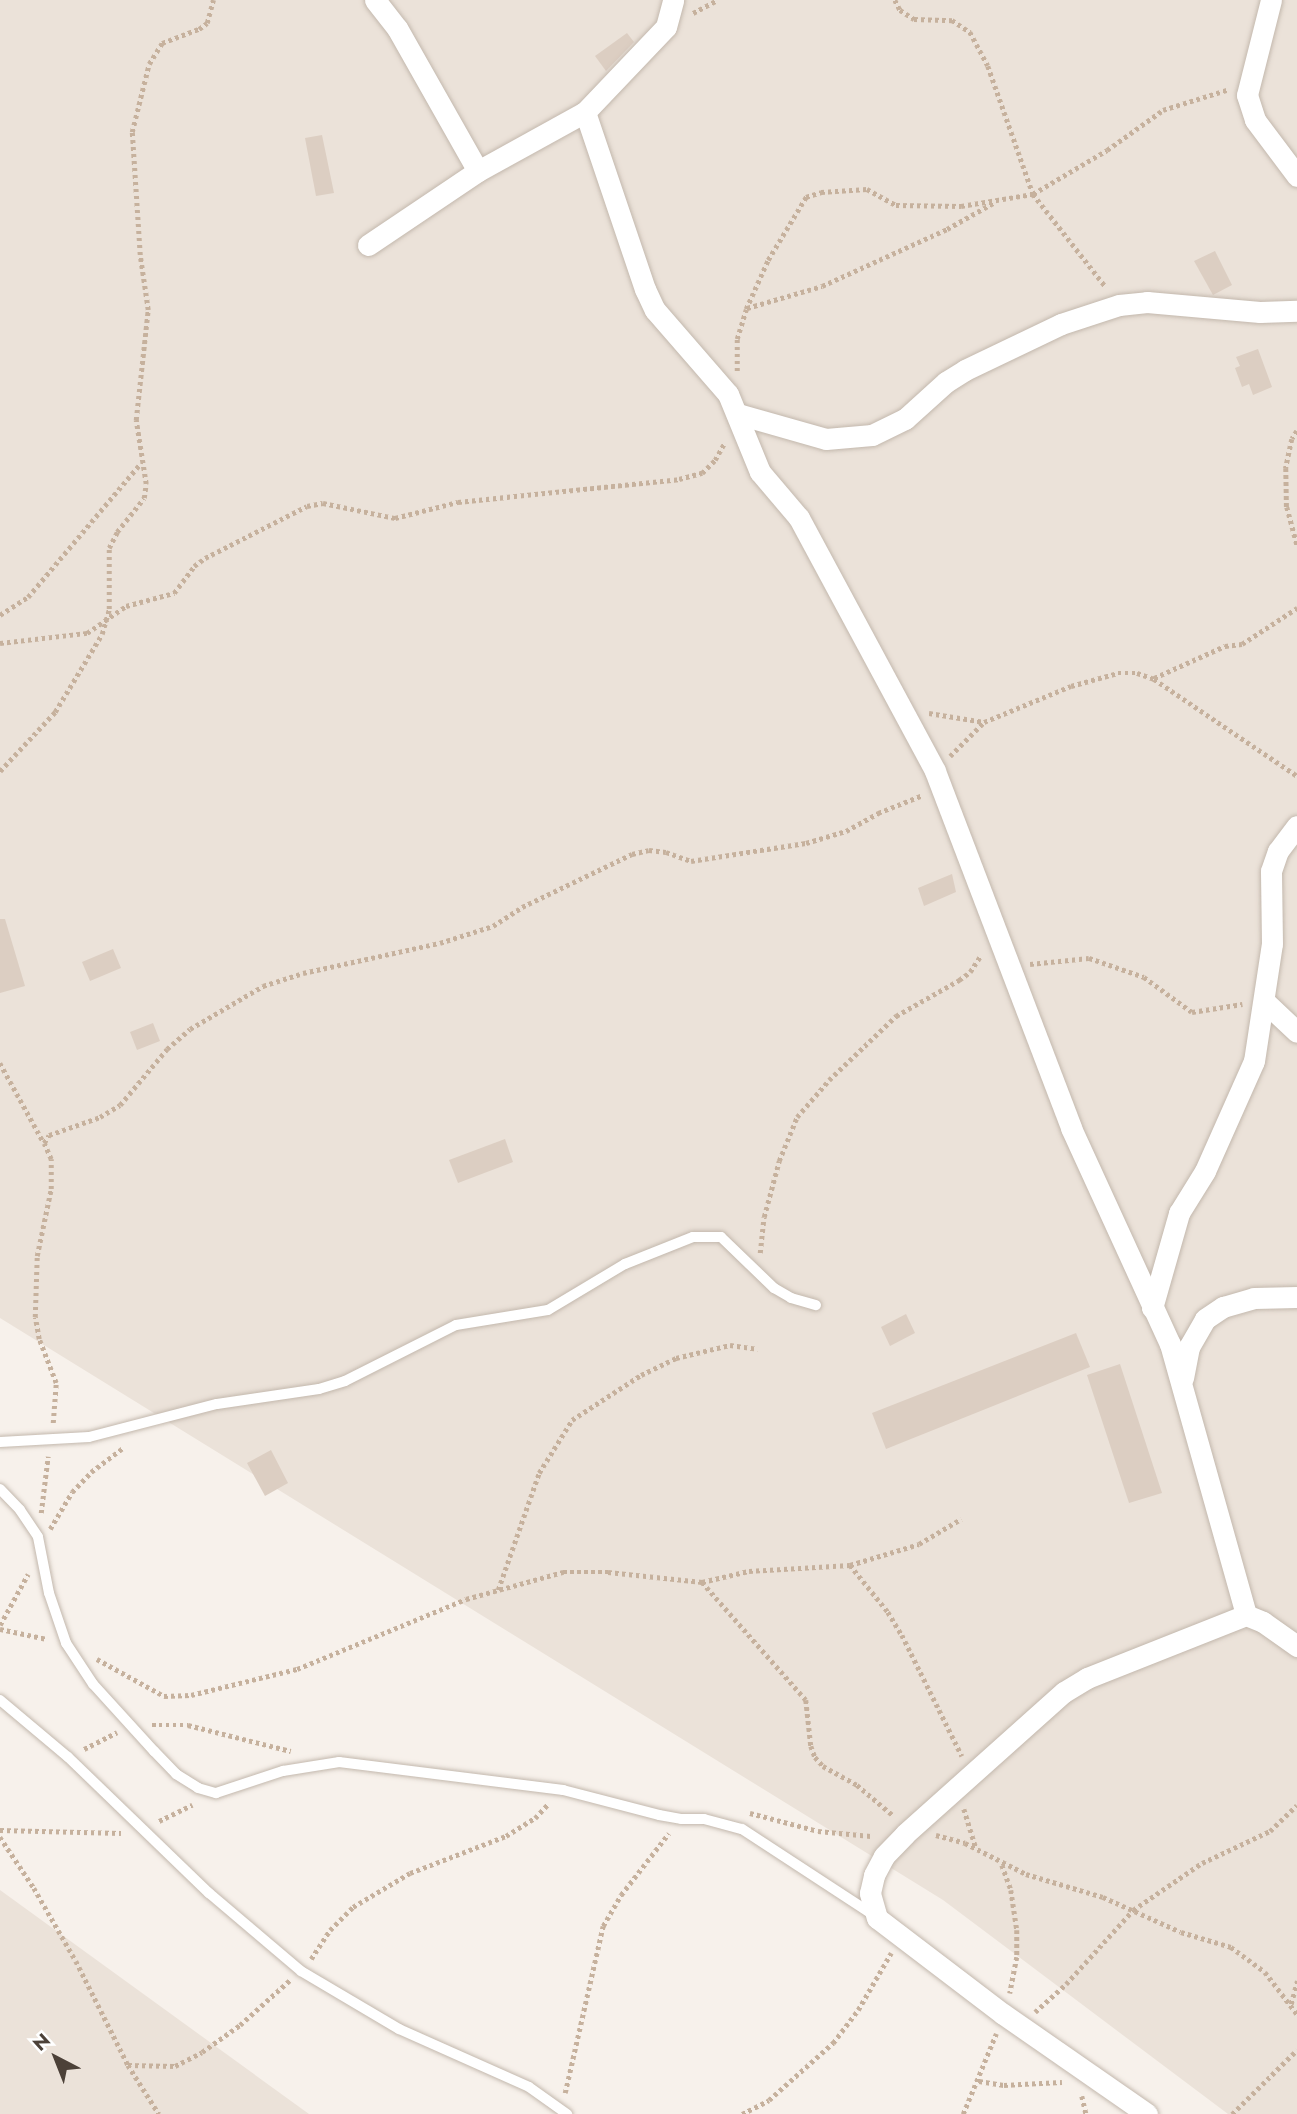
<!DOCTYPE html>
<style>
body{margin:0}
#map{position:relative;width:1297px;height:2114px;overflow:hidden;background:#f7f1eb;font-family:Jost,sans-serif}
div>[style]{position:absolute}
.residential>*{inset:0;background:#ebe2d9}
.building>*{inset:0;background:#dccec2}
.path>*{height:4.5px;margin-top:-2.25px;transform-origin:0;background:repeating-linear-gradient(90deg,#c6b19d 0 3.5px,transparent 0 7px)}
.roads{filter:drop-shadow(0 0 2px #c3b8ad) drop-shadow(0 0 2px #c3b8ad)}
.lane>*{height:10px;margin:-5px;padding:0 5px;transform-origin:5px;border-radius:5px;background:#fff}
.street>*{height:21px;margin:-10.5px;padding:0 10.5px;transform-origin:10.5px;border-radius:10.5px;background:#fff}
span{translate:-50% -50%;white-space:nowrap;text-align:center;line-height:1.15;-webkit-text-stroke:6px #fff;paint-order:stroke}
.north{position:absolute;left:21px;top:2023px;width:70px;height:70px;-webkit-text-stroke:5px #fff;paint-order:stroke;rotate:318deg;font-size:19px;font-weight:700;line-height:28px;text-align:center;color:#4c4138}
.north::after{content:'';display:block;margin:auto;width:24px;height:32px;background:#4c4138;clip-path:polygon(50% 0,100% 100%,50% 72%,0 100%)}
</style>
<div id="map">
<div class="residential">
<div style="clip-path:polygon(0 0,1297px 0,1297px 2114px,1228px 2114px,943px 1900px,0 1318px)"></div>
<div style="clip-path:polygon(0 1890px,309px 2114px,0 2114px)"></div>
</div>
<div class="building">
<div style="clip-path:polygon(627px 33px,634px 42px,606px 71px,595px 56px)"></div>
<div style="clip-path:polygon(322px 135px,334px 193px,316px 196px,305px 138px)"></div>
<div style="clip-path:polygon(1215px 251px,1232px 285px,1213px 295px,1194px 261px)"></div>
<div style="clip-path:polygon(1258px 349px,1272px 387px,1253px 395px,1249px 384px,1242px 387px,1235px 368px,1240px 366px,1236px 357px)"></div>
<div style="clip-path:polygon(952px 874px,956px 892px,924px 906px,918px 888px)"></div>
<div style="clip-path:polygon(0 919px,5px 919px,25px 986px,0 993px)"></div>
<div style="clip-path:polygon(113px 949px,121px 968px,90px 981px,82px 962px)"></div>
<div style="clip-path:polygon(153px 1023px,160px 1041px,137px 1050px,130px 1032px)"></div>
<div style="clip-path:polygon(505px 1139px,513px 1162px,458px 1183px,449px 1160px)"></div>
<div style="clip-path:polygon(906px 1314px,915px 1333px,890px 1346px,881px 1327px)"></div>
<div style="clip-path:polygon(1076px 1333px,1090px 1367px,886px 1449px,872px 1413px)"></div>
<div style="clip-path:polygon(1120px 1364px,1162px 1493px,1129px 1503px,1087px 1375px)"></div>
<div style="clip-path:polygon(271px 1450px,288px 1483px,265px 1496px,247px 1463px)"></div>
</div>
<div class="path">
<div style="left:895px;top:0;width:11px;rotate:63deg"></div>
<div style="left:900px;top:10px;width:17px;rotate:33deg"></div>
<div style="left:914px;top:19px;width:38px;rotate:2deg"></div>
<div style="left:952px;top:20px;width:22px;rotate:34deg"></div>
<div style="left:970px;top:32px;width:38px;rotate:62deg"></div>
<div style="left:988px;top:66px;width:136px;rotate:70.6deg"></div>
<div style="left:1033px;top:194px;width:118px;rotate:51.9deg"></div>
<div style="left:693px;top:13px;width:27px;rotate:-28deg"></div>
<div style="left:747px;top:308px;width:78px;rotate:-16.3deg"></div>
<div style="left:822px;top:286px;width:137px;rotate:-24.5deg"></div>
<div style="left:947px;top:229px;width:55px;rotate:-29.4deg"></div>
<div style="left:737px;top:371px;width:32px;rotate:-90deg"></div>
<div style="left:737px;top:339px;width:31px;rotate:-73deg"></div>
<div style="left:746px;top:309px;width:54px;rotate:-65.8deg"></div>
<div style="left:768px;top:260px;width:74px;rotate:-58.9deg"></div>
<div style="left:806px;top:197px;width:16px;rotate:-18deg"></div>
<div style="left:821px;top:192px;width:46px;rotate:-3.7deg"></div>
<div style="left:867px;top:189px;width:33px;rotate:29deg"></div>
<div style="left:896px;top:205px;width:65px;rotate:0.9deg"></div>
<div style="left:961px;top:206px;width:73px;rotate:-9.5deg"></div>
<div style="left:1033px;top:194px;width:86px;rotate:-30.7deg"></div>
<div style="left:1107px;top:150px;width:69px;rotate:-35.5deg"></div>
<div style="left:1163px;top:110px;width:67px;rotate:-17.4deg"></div>
<div style="left:1297px;top:431px;width:9px;rotate:122deg"></div>
<div style="left:1292px;top:439px;width:30px;rotate:102deg"></div>
<div style="left:1286px;top:468px;width:39px;rotate:89deg"></div>
<div style="left:1287px;top:507px;width:39px;rotate:75deg"></div>
<div style="left:0;top:615px;width:33px;rotate:-33deg"></div>
<div style="left:28px;top:597px;width:175px;rotate:-49.9deg"></div>
<div style="left:0;top:643px;width:88px;rotate:-6.6deg"></div>
<div style="left:87px;top:633px;width:47px;rotate:-34.7deg"></div>
<div style="left:126px;top:606px;width:50px;rotate:-15.2deg"></div>
<div style="left:174px;top:593px;width:34px;rotate:-53deg"></div>
<div style="left:194px;top:566px;width:14px;rotate:-36deg"></div>
<div style="left:205px;top:558px;width:114px;rotate:-27deg"></div>
<div style="left:307px;top:506px;width:16px;rotate:-11deg"></div>
<div style="left:323px;top:503px;width:74px;rotate:11.8deg"></div>
<div style="left:395px;top:518px;width:65px;rotate:-14.3deg"></div>
<div style="left:458px;top:502px;width:222px;rotate:-5.9deg"></div>
<div style="left:679px;top:479px;width:24px;rotate:-15deg"></div>
<div style="left:702px;top:473px;width:18px;rotate:-45deg"></div>
<div style="left:715px;top:460px;width:18px;rotate:-61deg"></div>
<div style="left:1154px;top:678px;width:78px;rotate:-24.3deg"></div>
<div style="left:1225px;top:646px;width:17px;rotate:-7deg"></div>
<div style="left:1242px;top:644px;width:66px;rotate:-33.2deg"></div>
<div style="left:929px;top:713px;width:56px;rotate:9.3deg"></div>
<div style="left:984px;top:722px;width:94px;rotate:-22.5deg"></div>
<div style="left:1071px;top:686px;width:49px;rotate:-15.5deg"></div>
<div style="left:1118px;top:673px;width:19px"></div>
<div style="left:1137px;top:673px;width:18px;rotate:19deg"></div>
<div style="left:1154px;top:679px;width:173px;rotate:34.1deg"></div>
<div style="left:950px;top:756px;width:47px;rotate:-45deg"></div>
<div style="left:0;top:771px;width:81px;rotate:-47deg"></div>
<div style="left:55px;top:712px;width:91px;rotate:-58.9deg"></div>
<div style="left:102px;top:634px;width:26px;rotate:-74deg"></div>
<div style="left:109px;top:609px;width:61px;rotate:-90deg"></div>
<div style="left:109px;top:548px;width:18px;rotate:-63deg"></div>
<div style="left:117px;top:532px;width:43px;rotate:-51.5deg"></div>
<div style="left:144px;top:498px;width:14px;rotate:-82deg"></div>
<div style="left:146px;top:484px;width:65px;rotate:-98.9deg"></div>
<div style="left:136px;top:420px;width:111px;rotate:-83.8deg"></div>
<div style="left:148px;top:310px;width:56px;rotate:-98.3deg"></div>
<div style="left:140px;top:255px;width:123px;rotate:-93.7deg"></div>
<div style="left:132px;top:132px;width:70px;rotate:-76deg"></div>
<div style="left:149px;top:64px;width:25px;rotate:-58deg"></div>
<div style="left:162px;top:43px;width:40px;rotate:-21deg"></div>
<div style="left:199px;top:29px;width:10px;rotate:-37deg"></div>
<div style="left:207px;top:23px;width:24px;rotate:-75deg"></div>
<div style="left:1030px;top:964px;width:59px;rotate:-5.8deg"></div>
<div style="left:1089px;top:958px;width:58px;rotate:19.1deg"></div>
<div style="left:1144px;top:977px;width:59px;rotate:36.1deg"></div>
<div style="left:1192px;top:1012px;width:51px;rotate:-9.1deg"></div>
<div style="left:0;top:1063px;width:91px;rotate:61.2deg"></div>
<div style="left:760px;top:1253px;width:36px;rotate:-84deg"></div>
<div style="left:764px;top:1217px;width:58px;rotate:-75deg"></div>
<div style="left:779px;top:1161px;width:48px;rotate:-67.8deg"></div>
<div style="left:797px;top:1117px;width:49px;rotate:-49.1deg"></div>
<div style="left:829px;top:1080px;width:93px;rotate:-43.7deg"></div>
<div style="left:896px;top:1016px;width:73px;rotate:-29.7deg"></div>
<div style="left:959px;top:980px;width:14px;rotate:-36deg"></div>
<div style="left:970px;top:972px;width:20px;rotate:-57deg"></div>
<div style="left:53px;top:1423px;width:40px;rotate:-85.7deg"></div>
<div style="left:56px;top:1383px;width:47px;rotate:-111.1deg"></div>
<div style="left:39px;top:1339px;width:22px;rotate:-100deg"></div>
<div style="left:35px;top:1317px;width:61px;rotate:-88.1deg"></div>
<div style="left:37px;top:1256px;width:68px;rotate:-78.2deg"></div>
<div style="left:51px;top:1189px;width:30px;rotate:-90deg"></div>
<div style="left:51px;top:1159px;width:17px;rotate:-114deg"></div>
<div style="left:44px;top:1143px;width:9px;rotate:-58deg"></div>
<div style="left:49px;top:1135px;width:54px;rotate:-19.4deg"></div>
<div style="left:100px;top:1117px;width:23px;rotate:-31deg"></div>
<div style="left:120px;top:1105px;width:73px;rotate:-50deg"></div>
<div style="left:167px;top:1049px;width:30px;rotate:-41deg"></div>
<div style="left:190px;top:1029px;width:85px;rotate:-30.5deg"></div>
<div style="left:263px;top:986px;width:42px;rotate:-18deg"></div>
<div style="left:303px;top:973px;width:140px;rotate:-12.4deg"></div>
<div style="left:440px;top:943px;width:56px;rotate:-17.8deg"></div>
<div style="left:493px;top:926px;width:35px;rotate:-33deg"></div>
<div style="left:522px;top:907px;width:122px;rotate:-25.7deg"></div>
<div style="left:632px;top:854px;width:17px;rotate:-13deg"></div>
<div style="left:649px;top:850px;width:17px;rotate:7deg"></div>
<div style="left:666px;top:852px;width:27px;rotate:20deg"></div>
<div style="left:691px;top:861px;width:116px;rotate:-8.9deg"></div>
<div style="left:806px;top:843px;width:42px;rotate:-16.7deg"></div>
<div style="left:846px;top:831px;width:37px;rotate:-29deg"></div>
<div style="left:878px;top:813px;width:48px;rotate:-21.8deg"></div>
<div style="left:41px;top:1513px;width:57px;rotate:-83deg"></div>
<div style="left:50px;top:1529px;width:43px;rotate:-59.3deg"></div>
<div style="left:72px;top:1492px;width:28px;rotate:-46deg"></div>
<div style="left:91px;top:1472px;width:40px;rotate:-37deg"></div>
<div style="left:850px;top:1565px;width:60px;rotate:51deg"></div>
<div style="left:888px;top:1612px;width:27px;rotate:59deg"></div>
<div style="left:902px;top:1635px;width:135px;rotate:63.6deg"></div>
<div style="left:702px;top:1582px;width:157px;rotate:48.6deg"></div>
<div style="left:806px;top:1700px;width:46px;rotate:83.8deg"></div>
<div style="left:811px;top:1746px;width:12px;rotate:70deg"></div>
<div style="left:815px;top:1757px;width:12px;rotate:48deg"></div>
<div style="left:823px;top:1766px;width:39px;rotate:29deg"></div>
<div style="left:857px;top:1785px;width:48px;rotate:40deg"></div>
<div style="left:498px;top:1590px;width:124px;rotate:-70.7deg"></div>
<div style="left:539px;top:1473px;width:62px;rotate:-58.1deg"></div>
<div style="left:572px;top:1420px;width:82px;rotate:-33.1deg"></div>
<div style="left:641px;top:1375px;width:39px;rotate:-26deg"></div>
<div style="left:676px;top:1358px;width:56px;rotate:-13.5deg"></div>
<div style="left:730px;top:1345px;width:28px;rotate:8deg"></div>
<div style="left:0;top:1625px;width:58px;rotate:-61.2deg"></div>
<div style="left:0;top:1629px;width:48px;rotate:12deg"></div>
<div style="left:97px;top:1659px;width:77px;rotate:28.9deg"></div>
<div style="left:164px;top:1696px;width:27px;rotate:-2deg"></div>
<div style="left:191px;top:1695px;width:109px;rotate:-13.8deg"></div>
<div style="left:297px;top:1669px;width:183px;rotate:-22.5deg"></div>
<div style="left:466px;top:1599px;width:101px;rotate:-15.6deg"></div>
<div style="left:563px;top:1572px;width:45px"></div>
<div style="left:608px;top:1572px;width:95px;rotate:6.1deg"></div>
<div style="left:702px;top:1582px;width:48px;rotate:-13.2deg"></div>
<div style="left:749px;top:1571px;width:101px;rotate:-3.4deg"></div>
<div style="left:850px;top:1565px;width:72px;rotate:-16.9deg"></div>
<div style="left:919px;top:1544px;width:49px;rotate:-30.8deg"></div>
<div style="left:152px;top:1725px;width:36px"></div>
<div style="left:188px;top:1725px;width:106px;rotate:14.2deg"></div>
<div style="left:84px;top:1749px;width:37px;rotate:-27deg"></div>
<div style="left:964px;top:1809px;width:41px;rotate:72.9deg"></div>
<div style="left:750px;top:1813px;width:70px;rotate:14.8deg"></div>
<div style="left:818px;top:1831px;width:53px;rotate:5.4deg"></div>
<div style="left:159px;top:1821px;width:37px;rotate:-26deg"></div>
<div style="left:0;top:1830px;width:121px;rotate:1.4deg"></div>
<div style="left:936px;top:1835px;width:30px;rotate:15deg"></div>
<div style="left:965px;top:1843px;width:68px;rotate:26.9deg"></div>
<div style="left:1026px;top:1874px;width:80px;rotate:16.6deg"></div>
<div style="left:1103px;top:1897px;width:85px;rotate:24.2deg"></div>
<div style="left:1181px;top:1932px;width:52px;rotate:16.7deg"></div>
<div style="left:1231px;top:1947px;width:42px;rotate:36.3deg"></div>
<div style="left:1265px;top:1972px;width:53px;rotate:52.7deg"></div>
<div style="left:0;top:1837px;width:61px;rotate:56.3deg"></div>
<div style="left:34px;top:1888px;width:84px;rotate:60.1deg"></div>
<div style="left:76px;top:1961px;width:116px;rotate:63.4deg"></div>
<div style="left:128px;top:2065px;width:58px;rotate:57.7deg"></div>
<div style="left:1002px;top:1865px;width:27px;rotate:70deg"></div>
<div style="left:1011px;top:1890px;width:40px;rotate:81.5deg"></div>
<div style="left:1017px;top:1930px;width:27px;rotate:90deg"></div>
<div style="left:1017px;top:1957px;width:37px;rotate:101deg"></div>
<div style="left:311px;top:1959px;width:35px;rotate:-57deg"></div>
<div style="left:330px;top:1930px;width:33px;rotate:-45deg"></div>
<div style="left:353px;top:1907px;width:66px;rotate:-30.8deg"></div>
<div style="left:410px;top:1873px;width:103px;rotate:-21.1deg"></div>
<div style="left:506px;top:1836px;width:34px;rotate:-32deg"></div>
<div style="left:535px;top:1818px;width:18px;rotate:-47deg"></div>
<div style="left:1291px;top:2004px;width:24px;rotate:-75deg"></div>
<div style="left:1035px;top:2012px;width:42px;rotate:-42.1deg"></div>
<div style="left:1066px;top:1984px;width:100px;rotate:-47.8deg"></div>
<div style="left:1133px;top:1910px;width:83px;rotate:-34.3deg"></div>
<div style="left:1202px;top:1863px;width:75px;rotate:-25.2deg"></div>
<div style="left:1270px;top:1831px;width:37px;rotate:-44deg"></div>
<div style="left:128px;top:2065px;width:47px;rotate:1.2deg"></div>
<div style="left:175px;top:2066px;width:30px;rotate:-27deg"></div>
<div style="left:202px;top:2052px;width:47px;rotate:-35.4deg"></div>
<div style="left:240px;top:2025px;width:67px;rotate:-42deg"></div>
<div style="left:979px;top:2081px;width:25px;rotate:9deg"></div>
<div style="left:1004px;top:2085px;width:58px;rotate:-3deg"></div>
<div style="left:565px;top:2093px;width:171px;rotate:-77.2deg"></div>
<div style="left:603px;top:1926px;width:36px;rotate:-60deg"></div>
<div style="left:621px;top:1895px;width:78px;rotate:-52.3deg"></div>
<div style="left:1082px;top:2096px;width:18px;rotate:77deg"></div>
<div style="left:742px;top:2114px;width:30px;rotate:-27deg"></div>
<div style="left:769px;top:2100px;width:86px;rotate:-41.7deg"></div>
<div style="left:833px;top:2043px;width:41px;rotate:-52.9deg"></div>
<div style="left:858px;top:2010px;width:66px;rotate:-59.9deg"></div>
<div style="left:963px;top:2114px;width:87px;rotate:-67.6deg"></div>
<div style="left:1232px;top:2114px;width:91px;rotate:-44.6deg"></div>
</div>
<div class="roads">
<div class="lane">
<div style="left:0;top:1442px;width:89px;rotate:-3.2deg"></div>
<div style="left:89px;top:1437px;width:132px;rotate:-14.5deg"></div>
<div style="left:217px;top:1404px;width:103px;rotate:-8.4deg"></div>
<div style="left:319px;top:1389px;width:27px;rotate:-17deg"></div>
<div style="left:345px;top:1381px;width:124px;rotate:-26.8deg"></div>
<div style="left:456px;top:1325px;width:93px;rotate:-9.3deg"></div>
<div style="left:548px;top:1310px;width:90px;rotate:-30.9deg"></div>
<div style="left:625px;top:1264px;width:73px;rotate:-21.7deg"></div>
<div style="left:693px;top:1237px;width:28px"></div>
<div style="left:721px;top:1237px;width:74px;rotate:43.9deg"></div>
<div style="left:774px;top:1288px;width:20px;rotate:30deg"></div>
<div style="left:791px;top:1298px;width:26px;rotate:16deg"></div>
<div style="left:0;top:1489px;width:29px;rotate:46deg"></div>
<div style="left:20px;top:1510px;width:32px;rotate:56deg"></div>
<div style="left:38px;top:1537px;width:57px;rotate:78.9deg"></div>
<div style="left:49px;top:1593px;width:53px;rotate:71.2deg"></div>
<div style="left:66px;top:1643px;width:49px;rotate:56.6deg"></div>
<div style="left:93px;top:1684px;width:91px;rotate:47.7deg"></div>
<div style="left:154px;top:1751px;width:32px;rotate:46deg"></div>
<div style="left:176px;top:1774px;width:26px;rotate:32deg"></div>
<div style="left:198px;top:1788px;width:19px;rotate:16deg"></div>
<div style="left:216px;top:1793px;width:71px;rotate:-18.2deg"></div>
<div style="left:283px;top:1771px;width:57px;rotate:-9.1deg"></div>
<div style="left:339px;top:1762px;width:226px;rotate:7.1deg"></div>
<div style="left:563px;top:1790px;width:99px;rotate:14.6deg"></div>
<div style="left:659px;top:1815px;width:22px;rotate:10deg"></div>
<div style="left:681px;top:1819px;width:23px"></div>
<div style="left:704px;top:1819px;width:39px;rotate:15deg"></div>
<div style="left:742px;top:1829px;width:159px;rotate:33.2deg"></div>
<div style="left:0;top:1700px;width:89px;rotate:40deg"></div>
<div style="left:68px;top:1757px;width:196px;rotate:44deg"></div>
<div style="left:209px;top:1893px;width:121px;rotate:40.3deg"></div>
<div style="left:301px;top:1971px;width:114px;rotate:30.6deg"></div>
<div style="left:399px;top:2029px;width:142px;rotate:24deg"></div>
<div style="left:529px;top:2087px;width:47px;rotate:35.4deg"></div>
</div>
<div class="street">
<div style="left:375px;top:0;width:36px;rotate:52deg"></div>
<div style="left:397px;top:28px;width:164px;rotate:60.5deg"></div>
<div style="left:1271px;top:0;width:98px;rotate:104.2deg"></div>
<div style="left:1247px;top:95px;width:26px;rotate:72deg"></div>
<div style="left:1255px;top:120px;width:70px;rotate:53.1deg"></div>
<div style="left:585px;top:112px;width:187px;rotate:71.3deg"></div>
<div style="left:645px;top:289px;width:23px;rotate:65deg"></div>
<div style="left:655px;top:310px;width:111px;rotate:49deg"></div>
<div style="left:728px;top:394px;width:84px;rotate:67.7deg"></div>
<div style="left:760px;top:472px;width:60px;rotate:49.7deg"></div>
<div style="left:799px;top:518px;width:287px;rotate:61.7deg"></div>
<div style="left:935px;top:771px;width:382px;rotate:69.1deg"></div>
<div style="left:1071px;top:1128px;width:238px;rotate:65.4deg"></div>
<div style="left:1170px;top:1344px;width:281px;rotate:74.3deg"></div>
<div style="left:368px;top:245px;width:133px;rotate:-33.9deg"></div>
<div style="left:478px;top:171px;width:122px;rotate:-28.9deg"></div>
<div style="left:585px;top:112px;width:117px;rotate:-46.4deg"></div>
<div style="left:666px;top:27px;width:28px;rotate:-75deg"></div>
<div style="left:738px;top:414px;width:91px;rotate:15.9deg"></div>
<div style="left:826px;top:439px;width:46px;rotate:-5deg"></div>
<div style="left:872px;top:435px;width:37px;rotate:-26deg"></div>
<div style="left:905px;top:419px;width:55px;rotate:-42.1deg"></div>
<div style="left:946px;top:382px;width:22px;rotate:-32deg"></div>
<div style="left:965px;top:370px;width:106px;rotate:-25.6deg"></div>
<div style="left:1061px;top:324px;width:61px;rotate:-18.1deg"></div>
<div style="left:1119px;top:305px;width:28px;rotate:-6deg"></div>
<div style="left:1147px;top:302px;width:113px;rotate:5.1deg"></div>
<div style="left:1260px;top:312px;width:37px;rotate:-2deg"></div>
<div style="left:1264px;top:1001px;width:45px;rotate:43.2deg"></div>
<div style="left:1152px;top:1308px;width:99px;rotate:-74.1deg"></div>
<div style="left:1179px;top:1213px;width:49px;rotate:-58.2deg"></div>
<div style="left:1205px;top:1171px;width:120px;rotate:-66deg"></div>
<div style="left:1254px;top:1061px;width:118px;rotate:-81.3deg"></div>
<div style="left:1272px;top:944px;width:73px;rotate:-90.8deg"></div>
<div style="left:1271px;top:871px;width:21px;rotate:-71deg"></div>
<div style="left:1278px;top:851px;width:31px;rotate:-53deg"></div>
<div style="left:1183px;top:1378px;width:32px;rotate:-79deg"></div>
<div style="left:1189px;top:1347px;width:32px;rotate:-60deg"></div>
<div style="left:1205px;top:1319px;width:22px;rotate:-34deg"></div>
<div style="left:1223px;top:1307px;width:32px;rotate:-16deg"></div>
<div style="left:1254px;top:1298px;width:43px;rotate:-1.3deg"></div>
<div style="left:1147px;top:2114px;width:175px;rotate:-145.2deg"></div>
<div style="left:1003px;top:2014px;width:158px;rotate:-142.7deg"></div>
<div style="left:877px;top:1918px;width:26px;rotate:-106deg"></div>
<div style="left:870px;top:1893px;width:18px;rotate:-77deg"></div>
<div style="left:874px;top:1875px;width:21px;rotate:-62deg"></div>
<div style="left:884px;top:1856px;width:30px;rotate:-46deg"></div>
<div style="left:905px;top:1834px;width:213px;rotate:-41.8deg"></div>
<div style="left:1064px;top:1692px;width:27px;rotate:-31deg"></div>
<div style="left:1087px;top:1678px;width:171px;rotate:-21.6deg"></div>
<div style="left:1246px;top:1615px;width:18px;rotate:22deg"></div>
<div style="left:1263px;top:1622px;width:42px;rotate:35.2deg"></div>
</div>
</div>
<div class="north">N</div>
</div>
